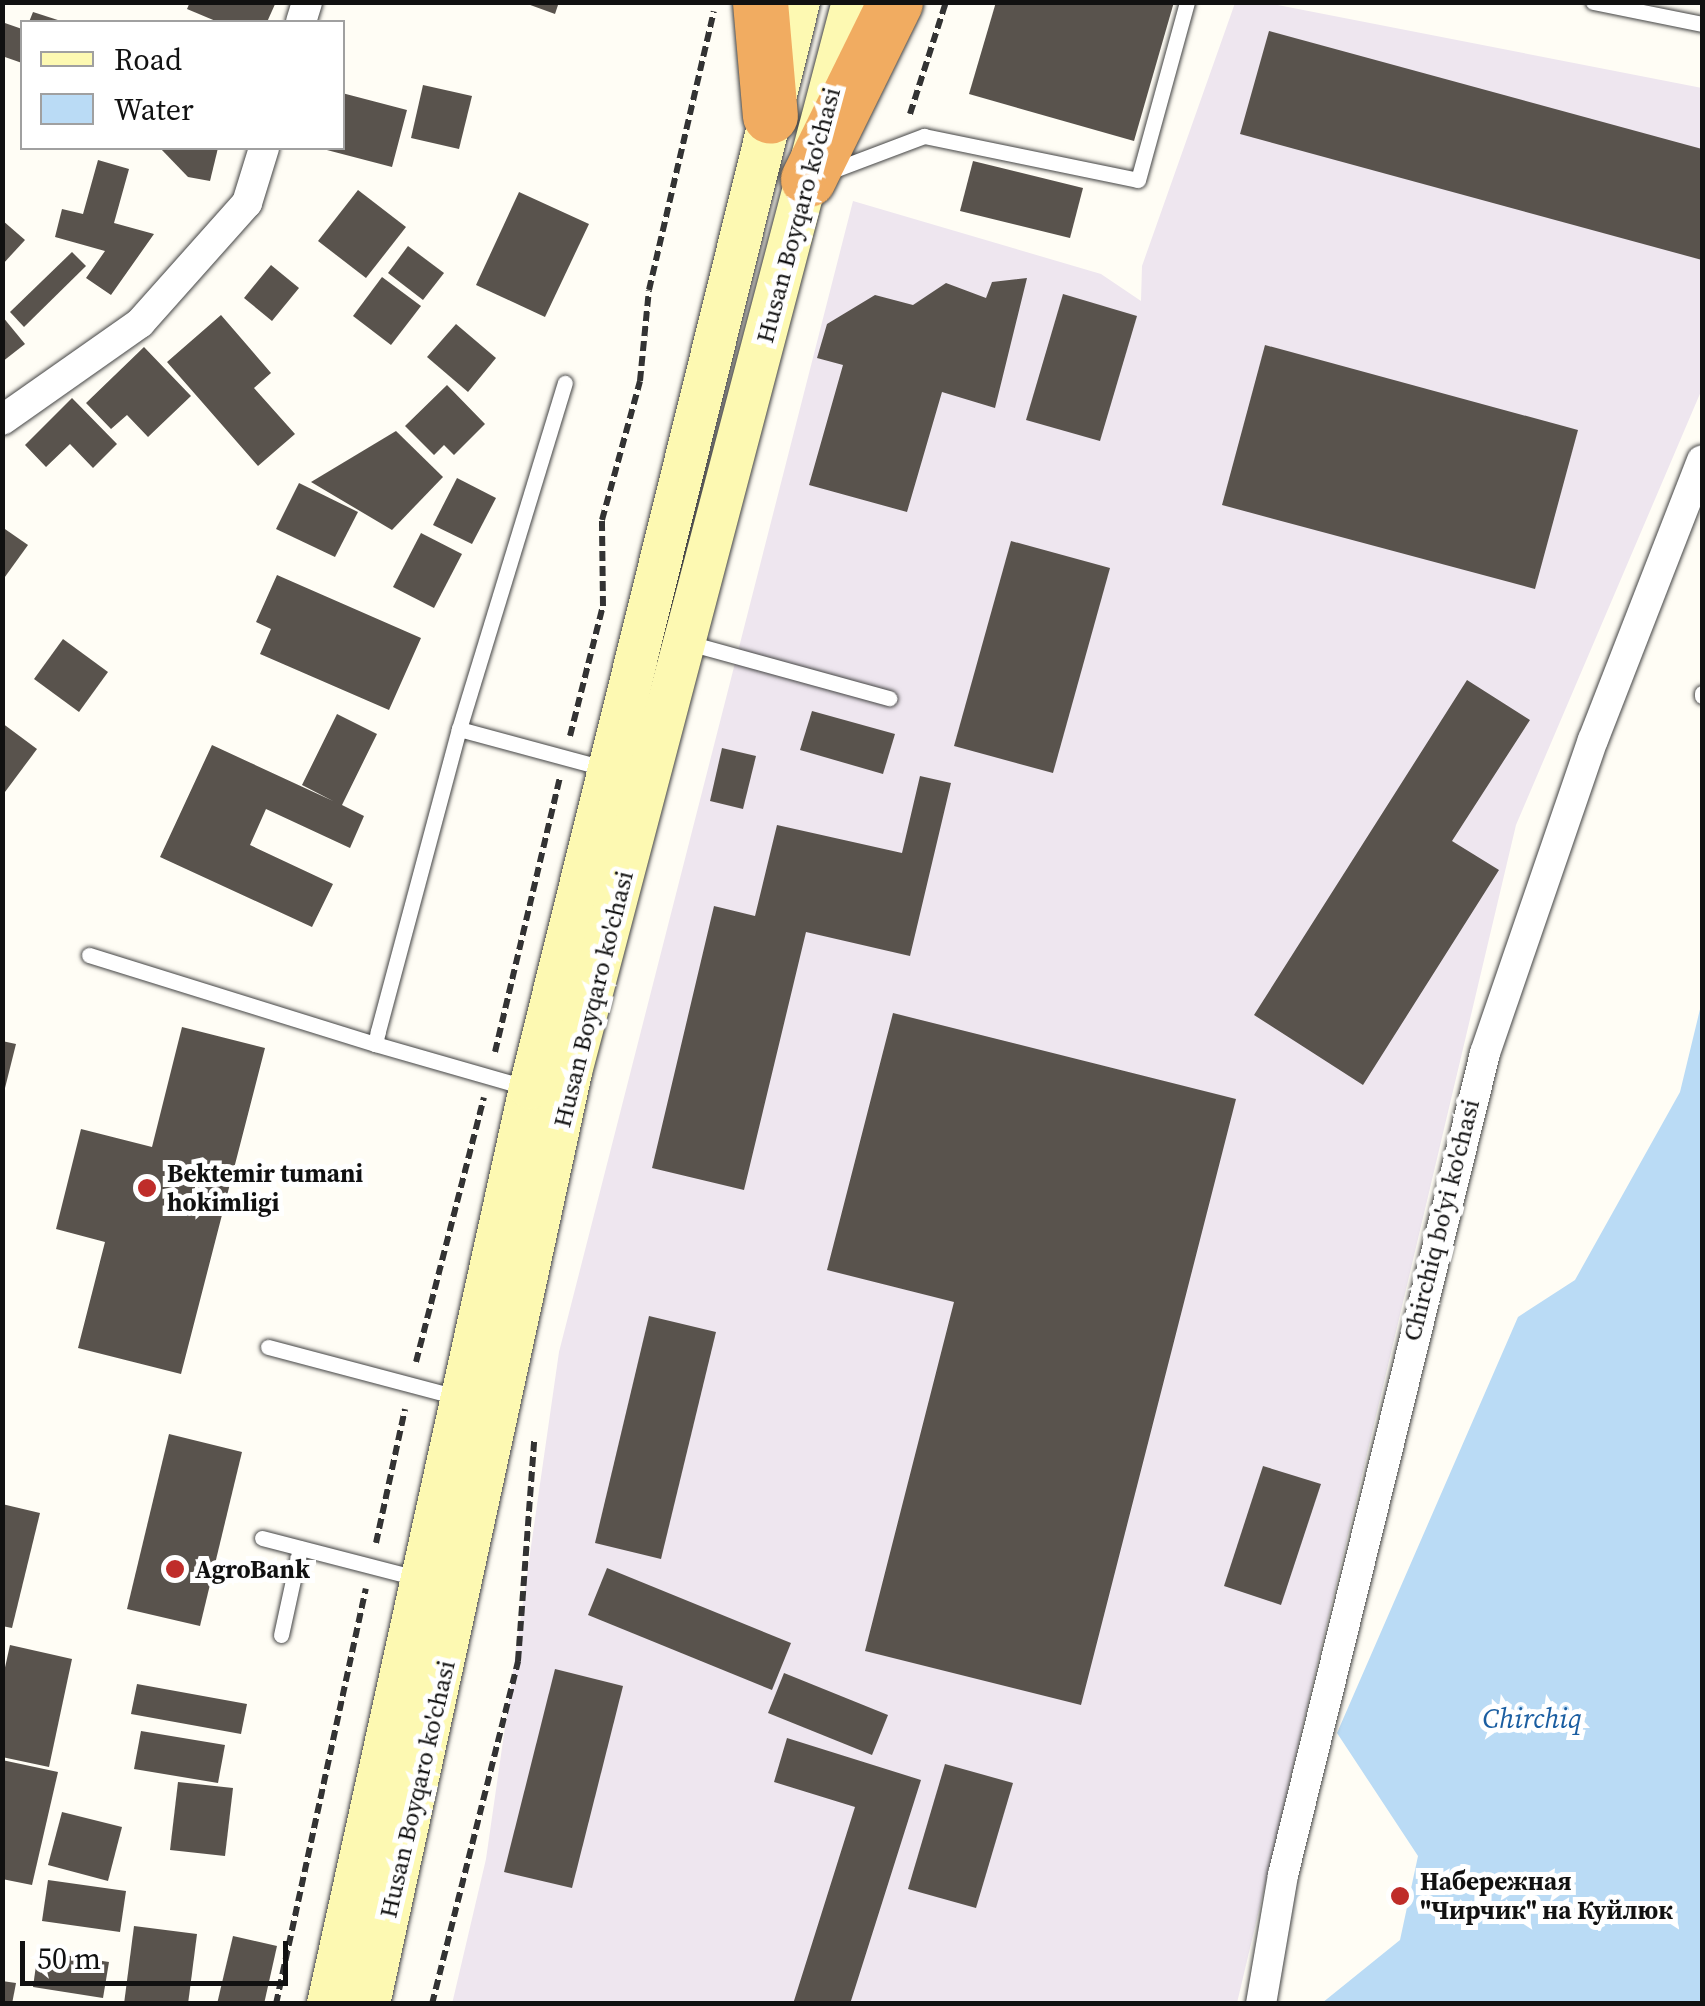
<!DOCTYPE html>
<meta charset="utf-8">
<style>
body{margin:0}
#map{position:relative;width:1705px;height:2006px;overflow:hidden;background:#fffdf5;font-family:"Source Serif 4",serif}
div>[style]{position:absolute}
.industrial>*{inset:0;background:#eee6ef}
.water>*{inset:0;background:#badbf5}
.building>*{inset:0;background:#59534d}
.path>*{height:6px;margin-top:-3px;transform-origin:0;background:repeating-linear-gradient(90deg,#333 0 10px,transparent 0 15px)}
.roads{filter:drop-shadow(0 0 2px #444) drop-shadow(0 0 2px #444)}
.lane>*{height:15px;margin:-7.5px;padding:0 7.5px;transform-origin:7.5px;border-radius:7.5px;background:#fff}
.street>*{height:30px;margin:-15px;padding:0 15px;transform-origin:15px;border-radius:15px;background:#fff}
.secondary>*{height:42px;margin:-21px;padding:0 21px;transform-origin:21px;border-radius:21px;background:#fdf9b2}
.highway>*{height:55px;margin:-27.5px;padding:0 27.5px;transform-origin:27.5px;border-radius:27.5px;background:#f1ac61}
.dots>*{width:28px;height:28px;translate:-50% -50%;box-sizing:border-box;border:5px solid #fff;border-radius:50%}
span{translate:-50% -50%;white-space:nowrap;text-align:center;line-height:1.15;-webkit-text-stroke:10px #fff;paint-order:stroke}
.street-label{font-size:25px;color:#111}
.poi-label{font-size:25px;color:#111;font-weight:700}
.left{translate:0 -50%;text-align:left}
.water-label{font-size:28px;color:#1b5ea1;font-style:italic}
.frame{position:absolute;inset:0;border:5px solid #111;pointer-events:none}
.legend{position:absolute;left:20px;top:20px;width:325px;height:130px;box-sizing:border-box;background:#fff;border:2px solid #a0a0a0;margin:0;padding:12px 18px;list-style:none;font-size:30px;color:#111}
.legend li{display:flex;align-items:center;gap:20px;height:50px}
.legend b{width:50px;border:2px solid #a0a0a0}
.scale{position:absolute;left:20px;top:1941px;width:268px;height:45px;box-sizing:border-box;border:5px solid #111;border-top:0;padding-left:12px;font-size:30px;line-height:35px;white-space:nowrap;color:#111;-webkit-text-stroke:8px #fff;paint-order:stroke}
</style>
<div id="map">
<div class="industrial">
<div style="clip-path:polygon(1235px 3px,1268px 3px,1702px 88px,1702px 389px,1516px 825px,1237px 2003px,452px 2004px,486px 1859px,559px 1352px,853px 201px,1101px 274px,1141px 301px,1142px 266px)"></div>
</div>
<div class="water">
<div style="clip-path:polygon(1702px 1001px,1702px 2003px,1322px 2003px,1400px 1940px,1418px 1856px,1337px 1733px,1518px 1317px,1575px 1280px,1680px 1092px)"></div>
</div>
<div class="building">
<div style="clip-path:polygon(190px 2px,276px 2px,267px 22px,218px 22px,187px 9px)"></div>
<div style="clip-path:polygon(522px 2px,559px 2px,555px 14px)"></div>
<div style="clip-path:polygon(996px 2px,1174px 2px,1134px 141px,969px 94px)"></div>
<div style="clip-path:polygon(33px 12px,64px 22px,29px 22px)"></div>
<div style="clip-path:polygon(2px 22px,22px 29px,22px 63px,2px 56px)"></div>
<div style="clip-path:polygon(1269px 31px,1702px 149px,1702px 260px,1240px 134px)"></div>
<div style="clip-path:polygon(423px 85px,472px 96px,459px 149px,411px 138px)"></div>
<div style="clip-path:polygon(342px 93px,407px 110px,392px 167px,323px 149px,342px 148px)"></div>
<div style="clip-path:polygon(160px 148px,218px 148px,210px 181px,188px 177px)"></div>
<div style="clip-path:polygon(98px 160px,129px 169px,114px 223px,154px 234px,111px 295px,86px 278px,105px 251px,55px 237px,62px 209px,83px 214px)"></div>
<div style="clip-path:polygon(973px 161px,1083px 188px,1070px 238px,960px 211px)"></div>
<div style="clip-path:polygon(358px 190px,406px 227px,366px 278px,318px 241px)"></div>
<div style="clip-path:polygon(519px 192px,589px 224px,545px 317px,476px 285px)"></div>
<div style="clip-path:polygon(2px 220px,25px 240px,2px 265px)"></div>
<div style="clip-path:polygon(408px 246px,444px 273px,423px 300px,388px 273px)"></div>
<div style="clip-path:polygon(72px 252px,86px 266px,24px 327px,10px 312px)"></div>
<div style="clip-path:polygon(271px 265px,299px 288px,272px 321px,244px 298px)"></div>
<div style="clip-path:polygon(382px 277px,421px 306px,391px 345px,353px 316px)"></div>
<div style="clip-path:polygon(1027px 278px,995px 408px,942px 392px,907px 512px,809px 485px,843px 365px,817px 358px,827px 324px,875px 295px,913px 305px,946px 283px,986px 298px,992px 282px)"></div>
<div style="clip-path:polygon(1063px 294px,1137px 316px,1100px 441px,1026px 420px)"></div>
<div style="clip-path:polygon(221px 315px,271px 373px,254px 388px,295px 434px,258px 466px,167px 362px)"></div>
<div style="clip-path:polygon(2px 316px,25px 344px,2px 362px)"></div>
<div style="clip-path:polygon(456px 324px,496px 358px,468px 392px,427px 357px)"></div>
<div style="clip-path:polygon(1265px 345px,1578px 430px,1535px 589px,1222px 505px)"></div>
<div style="clip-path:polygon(144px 347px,191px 396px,148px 437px,127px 415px,111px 429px,86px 403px)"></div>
<div style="clip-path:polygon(447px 385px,485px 424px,454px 455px,444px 445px,434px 455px,405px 426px)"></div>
<div style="clip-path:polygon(72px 398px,117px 444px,93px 468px,70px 444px,46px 467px,25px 445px)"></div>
<div style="clip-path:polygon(396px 431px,443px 477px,392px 530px,311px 482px)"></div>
<div style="clip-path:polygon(457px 478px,496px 498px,472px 544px,433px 525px)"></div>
<div style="clip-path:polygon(299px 483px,358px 512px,335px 557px,276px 529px)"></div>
<div style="clip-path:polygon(2px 527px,28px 545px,2px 581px)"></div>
<div style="clip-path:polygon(421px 533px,462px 554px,434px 608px,393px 587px)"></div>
<div style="clip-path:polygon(1011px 541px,1110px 568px,1053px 773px,954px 746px)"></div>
<div style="clip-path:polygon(277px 575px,421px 638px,389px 710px,260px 654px,271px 629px,256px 622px)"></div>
<div style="clip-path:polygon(63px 639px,108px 672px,79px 712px,34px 679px)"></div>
<div style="clip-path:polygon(1467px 680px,1530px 720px,1452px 841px,1499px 870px,1363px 1085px,1254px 1015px)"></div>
<div style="clip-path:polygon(812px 711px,895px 734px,883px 774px,800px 750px)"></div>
<div style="clip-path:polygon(337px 714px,377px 734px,342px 805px,364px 816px,350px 848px,266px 809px,250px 845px,333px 884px,312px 927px,160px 857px,212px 745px,333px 801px,302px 785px)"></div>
<div style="clip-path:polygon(2px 723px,37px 749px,2px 796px)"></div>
<div style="clip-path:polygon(722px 748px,756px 756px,743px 809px,710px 801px)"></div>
<div style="clip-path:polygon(920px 776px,951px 783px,910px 956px,806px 932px,744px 1190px,652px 1168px,714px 906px,755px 916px,777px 825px,902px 853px)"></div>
<div style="clip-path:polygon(893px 1013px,1236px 1099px,1081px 1705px,865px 1651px,954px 1302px,827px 1270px)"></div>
<div style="clip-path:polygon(182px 1027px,265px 1048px,181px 1374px,78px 1348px,105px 1242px,56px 1229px,81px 1129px,152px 1147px)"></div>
<div style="clip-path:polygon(2px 1041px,16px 1044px,4px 1092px,2px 1092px)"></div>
<div style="clip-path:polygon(649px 1316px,716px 1332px,661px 1559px,595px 1543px)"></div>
<div style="clip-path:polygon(169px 1434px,242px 1452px,200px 1626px,127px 1609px)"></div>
<div style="clip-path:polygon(1263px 1466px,1321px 1484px,1281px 1605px,1224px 1586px)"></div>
<div style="clip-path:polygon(2px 1504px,40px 1513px,12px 1628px,2px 1626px)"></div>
<div style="clip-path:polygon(607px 1568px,791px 1643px,772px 1690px,588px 1615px)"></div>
<div style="clip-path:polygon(10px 1645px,72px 1659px,49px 1767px,2px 1757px,2px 1681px)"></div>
<div style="clip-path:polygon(555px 1669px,623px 1686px,572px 1888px,504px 1872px)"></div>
<div style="clip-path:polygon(784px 1673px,888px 1715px,872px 1755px,768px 1713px)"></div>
<div style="clip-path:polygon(137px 1684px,247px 1704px,241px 1734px,131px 1714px)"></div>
<div style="clip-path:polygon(141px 1731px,225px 1745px,218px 1783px,134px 1769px)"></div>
<div style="clip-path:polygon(787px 1738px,921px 1780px,850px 2004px,793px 2004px,855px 1807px,774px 1782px)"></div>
<div style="clip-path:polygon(2px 1760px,58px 1772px,32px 1885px,2px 1879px)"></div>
<div style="clip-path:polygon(945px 1764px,1013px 1783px,976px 1908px,908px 1889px)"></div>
<div style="clip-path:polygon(178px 1782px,233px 1788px,225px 1856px,170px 1850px)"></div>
<div style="clip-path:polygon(62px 1812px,122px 1827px,108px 1881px,48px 1865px)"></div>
<div style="clip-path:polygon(48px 1880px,126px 1891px,120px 1932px,42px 1921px)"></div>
<div style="clip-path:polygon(134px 1926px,197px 1934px,188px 2004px,124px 2004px)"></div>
<div style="clip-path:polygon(233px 1936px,277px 1946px,264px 2004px,217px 2004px)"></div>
<div style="clip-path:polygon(38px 1951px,109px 1962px,103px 1998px,33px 1987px)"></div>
<div style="clip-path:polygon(2px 1981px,16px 1983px,12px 2004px,2px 2004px)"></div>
</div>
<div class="path">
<div style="left:910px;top:114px;width:118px;rotate:-72.2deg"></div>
<div style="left:570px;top:736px;width:134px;rotate:-75.8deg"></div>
<div style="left:603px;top:606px;width:86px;rotate:-90.7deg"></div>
<div style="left:602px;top:520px;width:144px;rotate:-74.7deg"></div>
<div style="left:640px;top:381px;width:91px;rotate:-84.4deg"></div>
<div style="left:649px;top:290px;width:286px;rotate:-76.9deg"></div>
<div style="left:495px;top:1052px;width:283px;rotate:-76.7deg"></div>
<div style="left:416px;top:1362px;width:273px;rotate:-75.6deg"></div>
<div style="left:376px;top:1543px;width:137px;rotate:-77.8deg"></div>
<div style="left:276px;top:2004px;width:425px;rotate:-77.8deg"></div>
<div style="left:432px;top:2004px;width:354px;rotate:-75.9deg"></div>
<div style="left:518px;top:1661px;width:221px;rotate:-85.8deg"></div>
</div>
<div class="roads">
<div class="lane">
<div style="left:1593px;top:2px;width:111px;rotate:11.4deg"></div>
<div style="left:826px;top:173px;width:105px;rotate:-20.7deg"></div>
<div style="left:924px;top:136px;width:218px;rotate:11.6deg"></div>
<div style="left:1138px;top:180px;width:185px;rotate:-74.6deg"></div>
<div style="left:685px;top:642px;width:212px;rotate:15.4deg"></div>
<div style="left:1702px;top:696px;width:3px;rotate:-90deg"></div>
<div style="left:459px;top:729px;width:362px;rotate:-73deg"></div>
<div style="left:89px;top:955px;width:300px;rotate:17.3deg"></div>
<div style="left:525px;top:1087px;width:156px;rotate:-164deg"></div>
<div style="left:375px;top:1044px;width:13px;rotate:-77deg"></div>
<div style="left:378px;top:1031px;width:313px;rotate:-75deg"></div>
<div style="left:459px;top:729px;width:150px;rotate:15.1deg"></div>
<div style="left:268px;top:1347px;width:196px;rotate:14.8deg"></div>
<div style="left:262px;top:1538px;width:163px;rotate:14.5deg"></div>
<div style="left:281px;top:1635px;width:89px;rotate:-77.7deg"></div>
</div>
<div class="street">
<div style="left:301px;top:22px;width:21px;rotate:-73deg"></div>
<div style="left:2px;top:420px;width:169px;rotate:-35.1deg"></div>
<div style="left:140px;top:323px;width:161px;rotate:-48.3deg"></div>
<div style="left:247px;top:203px;width:58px;rotate:-72.8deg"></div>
<div style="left:1261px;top:2004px;width:131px;rotate:-80.3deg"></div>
<div style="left:1283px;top:1875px;width:846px;rotate:-76.19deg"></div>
<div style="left:1485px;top:1053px;width:331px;rotate:-71deg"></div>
<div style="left:1593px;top:740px;width:300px;rotate:-68.7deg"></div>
</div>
<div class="secondary">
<div style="left:328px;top:2004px;width:938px;rotate:-77.56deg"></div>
<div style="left:530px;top:1088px;width:1119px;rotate:-76.09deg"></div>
<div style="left:369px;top:2004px;width:954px;rotate:-77.77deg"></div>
<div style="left:571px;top:1072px;width:1107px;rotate:-75.24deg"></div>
</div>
<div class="highway">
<div style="left:760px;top:2px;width:114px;rotate:85deg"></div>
<div style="left:808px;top:179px;width:197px;rotate:-63.8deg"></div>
</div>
</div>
<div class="dots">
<div style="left:147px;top:1188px;background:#bf2d2a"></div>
<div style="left:175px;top:1569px;background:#bf2d2a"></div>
<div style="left:1400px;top:1896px;background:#bf2d2a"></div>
</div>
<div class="street-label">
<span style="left:798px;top:215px;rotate:-75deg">Husan Boyqaro ko'chasi</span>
<span style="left:593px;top:999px;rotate:-76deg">Husan Boyqaro ko'chasi</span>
<span style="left:1441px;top:1220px;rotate:-76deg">Chirchiq bo'yi ko'chasi</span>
<span style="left:417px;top:1789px;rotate:-77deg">Husan Boyqaro ko'chasi</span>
</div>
<div class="poi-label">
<span class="left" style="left:167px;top:1188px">Bektemir tumani<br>hokimligi</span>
<span class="left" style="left:195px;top:1569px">AgroBank</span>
<span class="left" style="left:1420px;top:1896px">Набережная<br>"Чирчик" на Куйлюк</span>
</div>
<div class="water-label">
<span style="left:1532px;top:1718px">Chirchiq</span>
</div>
<div class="frame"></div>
<ul class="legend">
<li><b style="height:12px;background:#fdf9b2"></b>Road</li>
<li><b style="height:28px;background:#badbf5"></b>Water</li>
</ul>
<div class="scale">50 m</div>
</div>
